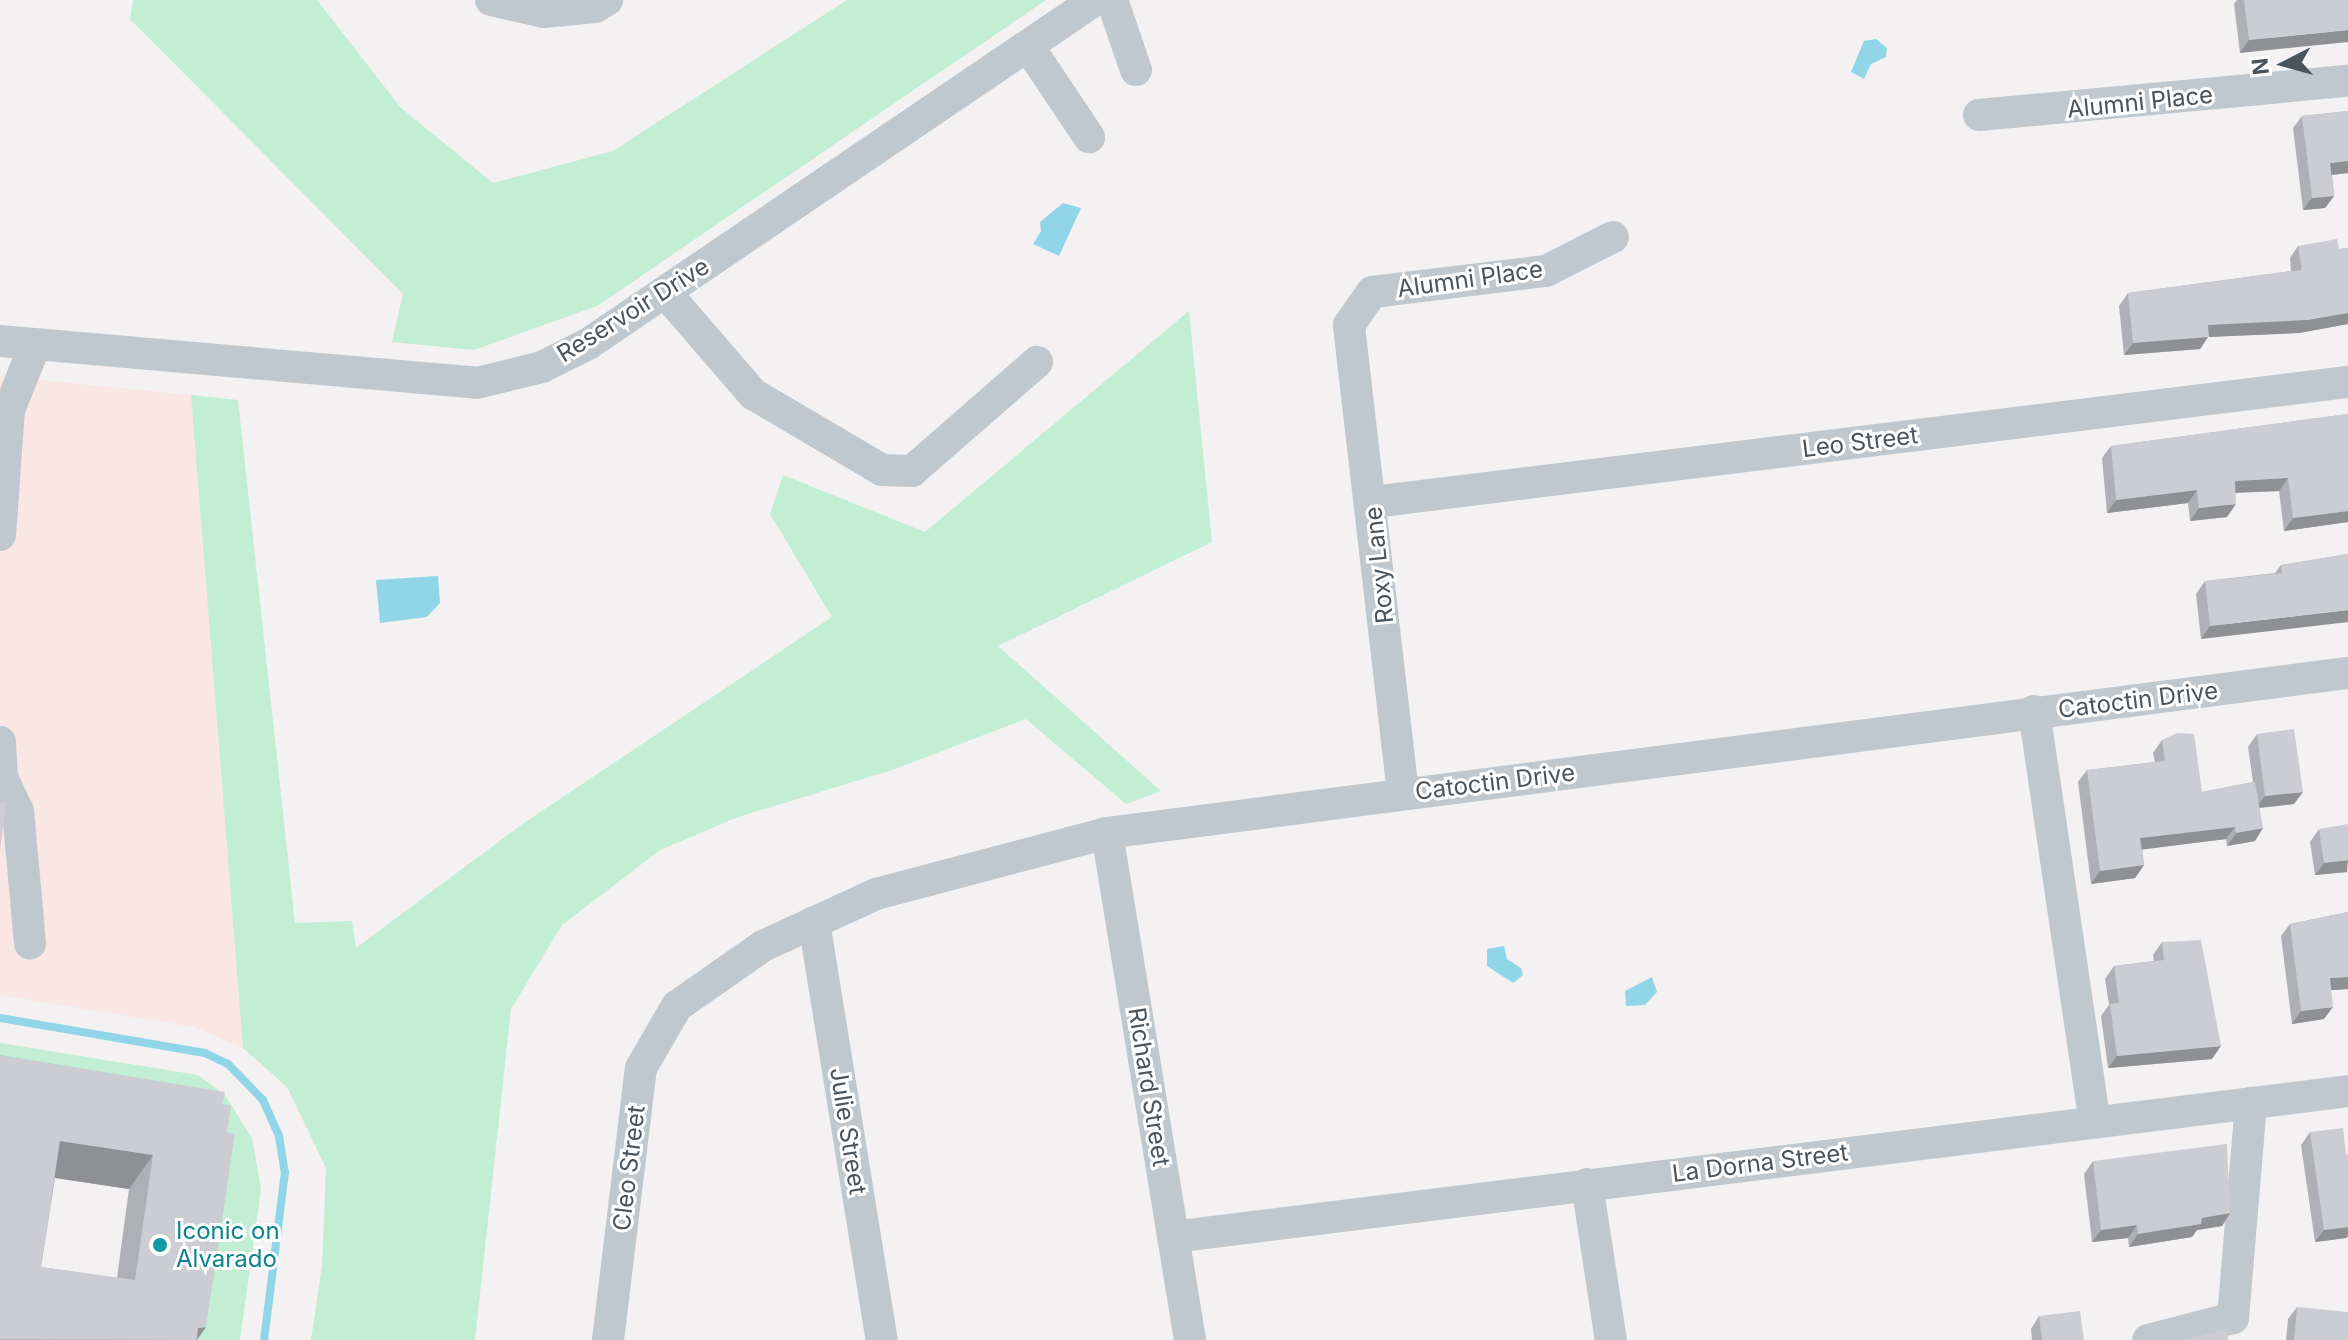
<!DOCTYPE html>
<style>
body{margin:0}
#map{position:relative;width:2348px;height:1340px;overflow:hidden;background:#f3f1f1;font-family:Inter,sans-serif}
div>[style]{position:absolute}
.medical>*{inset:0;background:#fae6e3}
.green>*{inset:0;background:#c2eed3}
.water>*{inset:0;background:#91d5e8}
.stream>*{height:8px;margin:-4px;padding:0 4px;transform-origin:4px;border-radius:4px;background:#91d5e8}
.minor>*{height:32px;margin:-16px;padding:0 16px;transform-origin:16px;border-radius:16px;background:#bfc8ce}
.wall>*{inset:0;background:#afb0b5}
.shaded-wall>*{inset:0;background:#8e9094}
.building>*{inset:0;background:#cbcdd3}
.dots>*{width:22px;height:22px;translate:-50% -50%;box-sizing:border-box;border:4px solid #fff;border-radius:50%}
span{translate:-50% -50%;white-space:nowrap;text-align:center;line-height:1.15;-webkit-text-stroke:6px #fff;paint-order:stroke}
.street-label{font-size:24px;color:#49545d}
.culture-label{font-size:24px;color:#0d838f}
.left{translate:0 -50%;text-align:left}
.north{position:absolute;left:2244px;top:24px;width:80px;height:80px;-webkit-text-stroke:6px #fff;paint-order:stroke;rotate:264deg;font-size:22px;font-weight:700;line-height:32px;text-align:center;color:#49545d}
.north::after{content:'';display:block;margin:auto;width:28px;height:36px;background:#49545d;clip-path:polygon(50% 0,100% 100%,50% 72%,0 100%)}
</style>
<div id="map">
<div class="medical">
<div style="clip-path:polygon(0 376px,191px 395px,243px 1048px,195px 1027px,0 995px)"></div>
</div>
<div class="green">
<div style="clip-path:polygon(133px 0,317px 0,401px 108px,493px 183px,613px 151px,847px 0,1046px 0,597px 306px,474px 350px,392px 342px,403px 294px,130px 19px)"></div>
<div style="clip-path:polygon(1189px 311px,1212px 542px,998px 646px,1161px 791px,1126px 804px,1026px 719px,892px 770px,738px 817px,660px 850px,562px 925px,511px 1009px,475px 1340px,311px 1340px,322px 1266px,326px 1168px,287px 1087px,243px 1048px,191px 395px,238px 400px,295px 923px,352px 921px,356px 948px,521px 825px,832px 617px,770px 514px,783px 475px,925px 532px)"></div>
<div style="clip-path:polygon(0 1043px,198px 1075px,225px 1095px,252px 1138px,261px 1189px,240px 1340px,198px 1340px,222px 1167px,0 1078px)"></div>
</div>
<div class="water">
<div style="clip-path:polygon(1876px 39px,1887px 48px,1886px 57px,1871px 64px,1864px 79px,1851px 72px,1864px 41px)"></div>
<div style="clip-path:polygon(1063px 203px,1081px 208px,1059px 256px,1033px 244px,1041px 231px,1040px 222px)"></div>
<div style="clip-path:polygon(438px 576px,440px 603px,427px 617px,380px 623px,376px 580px)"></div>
<div style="clip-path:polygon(1504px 946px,1507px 959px,1521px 968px,1523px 975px,1513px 983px,1487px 966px,1487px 949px)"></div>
<div style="clip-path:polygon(1652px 977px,1657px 992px,1645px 1005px,1626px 1006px,1625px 991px)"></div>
</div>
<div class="stream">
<div style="left:0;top:1018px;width:208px;rotate:9.7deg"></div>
<div style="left:205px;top:1053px;width:25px;rotate:26deg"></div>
<div style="left:228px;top:1064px;width:50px;rotate:45.8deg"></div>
<div style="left:263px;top:1100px;width:39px;rotate:66deg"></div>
<div style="left:279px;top:1136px;width:36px;rotate:81deg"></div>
<div style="left:285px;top:1172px;width:169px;rotate:97.1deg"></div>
</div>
<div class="minor">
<div style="left:491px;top:0;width:54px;rotate:12.8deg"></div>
<div style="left:544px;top:12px;width:51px;rotate:-5.6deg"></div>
<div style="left:595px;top:7px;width:14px;rotate:-30deg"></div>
<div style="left:1112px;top:0;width:74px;rotate:71.1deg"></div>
<div style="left:1028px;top:46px;width:110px;rotate:56.2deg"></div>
<div style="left:1979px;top:115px;width:371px;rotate:-5.3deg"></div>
<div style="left:665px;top:292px;width:135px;rotate:49.2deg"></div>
<div style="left:753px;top:394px;width:150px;rotate:30.5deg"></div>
<div style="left:882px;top:470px;width:30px;rotate:2deg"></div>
<div style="left:912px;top:471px;width:166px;rotate:-41.1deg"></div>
<div style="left:0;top:341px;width:479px;rotate:5deg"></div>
<div style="left:477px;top:383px;width:67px;rotate:-13.8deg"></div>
<div style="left:542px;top:367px;width:51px;rotate:-26.6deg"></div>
<div style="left:588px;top:344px;width:613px;rotate:-34.16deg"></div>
<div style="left:1373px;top:502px;width:982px;rotate:-7.02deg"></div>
<div style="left:0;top:535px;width:125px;rotate:-85.9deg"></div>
<div style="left:9px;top:410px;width:70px;rotate:-68.2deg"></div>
<div style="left:2034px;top:711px;width:416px;rotate:81.6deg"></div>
<div style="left:0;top:742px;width:35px;rotate:87deg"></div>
<div style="left:2px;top:777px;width:38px;rotate:65deg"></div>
<div style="left:18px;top:811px;width:133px;rotate:84.8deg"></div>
<div style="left:1403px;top:793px;width:471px;rotate:-96.6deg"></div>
<div style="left:1349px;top:325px;width:40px;rotate:-55.1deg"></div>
<div style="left:1372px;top:292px;width:175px;rotate:-6.9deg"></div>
<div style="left:1546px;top:271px;width:75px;rotate:-26.9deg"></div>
<div style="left:1107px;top:833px;width:514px;rotate:80.7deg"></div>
<div style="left:814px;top:922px;width:423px;rotate:80.8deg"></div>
<div style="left:1587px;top:1184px;width:158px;rotate:81.3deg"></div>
<div style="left:1173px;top:1237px;width:1184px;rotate:-7.08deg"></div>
<div style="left:608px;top:1340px;width:274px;rotate:-83.1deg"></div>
<div style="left:641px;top:1068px;width:72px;rotate:-59.9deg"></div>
<div style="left:677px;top:1006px;width:105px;rotate:-34.9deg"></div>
<div style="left:763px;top:946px;width:124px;rotate:-24.7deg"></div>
<div style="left:876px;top:894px;width:239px;rotate:-14.8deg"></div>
<div style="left:1107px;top:833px;width:1251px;rotate:-7.35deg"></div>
<div style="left:2148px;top:1340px;width:88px;rotate:-14.5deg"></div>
<div style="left:2233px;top:1318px;width:216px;rotate:-85.2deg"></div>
</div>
<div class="wall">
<div style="clip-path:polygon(2237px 0,2348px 0,2240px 53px,2234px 4px)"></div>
<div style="clip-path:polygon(2348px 111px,2348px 173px,2332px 175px,2334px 196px,2325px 208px,2303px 210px,2293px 128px,2302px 116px)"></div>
<div style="clip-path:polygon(2298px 246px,2339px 249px,2348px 248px,2348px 324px,2299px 333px,2208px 337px,2200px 349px,2124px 355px,2119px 306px,2128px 293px,2291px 271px,2290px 258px)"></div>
<div style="clip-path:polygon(2348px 414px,2348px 522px,2284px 531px,2279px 491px,2236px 493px,2227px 517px,2190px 521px,2188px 503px,2107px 513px,2102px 458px,2111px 446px)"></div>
<div style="clip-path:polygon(2348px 554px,2201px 639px,2196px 594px,2205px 581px,2275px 573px,2281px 565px)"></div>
<div style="clip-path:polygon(2257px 734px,2294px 804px,2260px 808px,2255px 841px,2227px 846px,2226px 839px,2142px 849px,2144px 865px,2135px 878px,2091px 884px,2078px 782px,2087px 770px,2155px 762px,2153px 753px,2162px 740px,2202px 792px,2253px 782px,2248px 747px)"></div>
<div style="clip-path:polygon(2319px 829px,2347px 872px,2315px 875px,2310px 842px)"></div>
<div style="clip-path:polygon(2348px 912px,2348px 989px,2331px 990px,2324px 1019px,2292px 1024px,2281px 936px,2290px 924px)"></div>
<div style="clip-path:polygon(2162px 942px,2212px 1059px,2108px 1068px,2101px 1016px,2109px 1005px,2105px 979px,2114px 966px,2154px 961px,2153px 955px)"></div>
<div style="clip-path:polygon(evenodd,0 1055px,222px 1104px,197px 1340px,0 1340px,0 1055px,55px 1178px,129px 1189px,117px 1278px,41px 1267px,55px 1178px)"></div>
<div style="clip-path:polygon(2310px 1132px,2346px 1154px,2348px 1154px,2348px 1236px,2346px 1238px,2315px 1242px,2301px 1145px)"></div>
<div style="clip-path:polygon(2093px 1161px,2230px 1213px,2222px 1226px,2197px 1230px,2192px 1237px,2129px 1247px,2128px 1238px,2092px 1242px,2084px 1174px)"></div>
<div style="clip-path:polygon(2297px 1307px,2348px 1340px,2286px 1340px,2288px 1319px)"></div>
<div style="clip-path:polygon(2039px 1316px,2084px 1340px,2032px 1340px,2031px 1329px)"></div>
</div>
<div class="shaded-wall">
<div style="clip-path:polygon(2348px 30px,2348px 42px,2240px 53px,2249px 40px)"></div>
<div style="clip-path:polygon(2348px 161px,2348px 173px,2321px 176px,2330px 163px)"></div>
<div style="clip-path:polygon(2334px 196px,2325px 208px,2303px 210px,2312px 198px)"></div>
<div style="clip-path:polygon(2348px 313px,2348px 324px,2299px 333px,2208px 337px,2200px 349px,2124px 355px,2133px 343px,2208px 325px)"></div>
<div style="clip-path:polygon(2288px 478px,2279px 491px,2226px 493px,2235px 481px)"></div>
<div style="clip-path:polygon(2197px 490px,2188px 503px,2107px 513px,2116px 500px)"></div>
<div style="clip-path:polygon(2236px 504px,2227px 517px,2190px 521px,2199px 508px)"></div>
<div style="clip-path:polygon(2348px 511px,2348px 522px,2284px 531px,2293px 518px)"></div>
<div style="clip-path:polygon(2348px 610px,2348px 622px,2201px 639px,2210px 626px)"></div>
<div style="clip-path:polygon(2303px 792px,2294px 804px,2256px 808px,2265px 796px)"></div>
<div style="clip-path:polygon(2235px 827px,2226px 839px,2131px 851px,2140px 838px)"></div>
<div style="clip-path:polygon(2263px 828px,2255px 841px,2227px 846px,2236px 833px)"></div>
<div style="clip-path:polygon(2348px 860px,2347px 872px,2315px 875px,2324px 863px)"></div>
<div style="clip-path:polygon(2144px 865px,2135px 878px,2091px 884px,2100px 871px)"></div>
<div style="clip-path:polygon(2348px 977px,2348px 989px,2321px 991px,2330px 978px)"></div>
<div style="clip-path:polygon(2333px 1007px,2324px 1019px,2292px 1024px,2301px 1011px)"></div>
<div style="clip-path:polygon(2221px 1046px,2212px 1059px,2108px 1068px,2117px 1056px)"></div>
<div style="clip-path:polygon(60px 1141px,153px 1155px,129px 1189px,36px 1175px)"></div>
<div style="clip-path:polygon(2230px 1213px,2222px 1226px,2197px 1230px,2192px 1237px,2129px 1247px,2138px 1234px,2202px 1218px)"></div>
<div style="clip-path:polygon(2137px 1225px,2128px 1238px,2092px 1242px,2101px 1230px)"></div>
<div style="clip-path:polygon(2348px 1227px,2348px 1236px,2346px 1238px,2315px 1242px,2324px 1230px)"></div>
<div style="clip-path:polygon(206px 1327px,197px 1340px,198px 1328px)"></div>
</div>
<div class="building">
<div style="clip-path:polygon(2244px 0,2348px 0,2348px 30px,2249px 40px)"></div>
<div style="clip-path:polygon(2348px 111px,2348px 161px,2330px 163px,2334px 196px,2312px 198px,2302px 116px)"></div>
<div style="clip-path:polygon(2337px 239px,2339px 249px,2348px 248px,2348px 313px,2308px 320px,2208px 325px,2209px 337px,2133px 343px,2128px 293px,2302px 270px,2298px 246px)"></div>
<div style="clip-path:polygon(2348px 414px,2348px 511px,2293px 518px,2288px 478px,2235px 481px,2236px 504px,2199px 508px,2197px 490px,2116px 500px,2111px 446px)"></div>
<div style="clip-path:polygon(2348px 554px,2348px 610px,2210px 626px,2205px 581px,2282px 573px,2281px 565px)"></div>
<div style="clip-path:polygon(2294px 729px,2303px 792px,2265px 796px,2257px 734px)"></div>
<div style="clip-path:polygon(2177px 733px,2194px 734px,2202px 792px,2255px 782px,2263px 828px,2236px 833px,2235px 827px,2140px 838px,2144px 865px,2100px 871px,2087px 770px,2165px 761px,2162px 740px)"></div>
<div style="clip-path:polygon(0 803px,6px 803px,0 850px)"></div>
<div style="clip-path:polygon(2348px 824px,2348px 860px,2324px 863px,2319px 829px)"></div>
<div style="clip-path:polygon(2348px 912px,2348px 977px,2330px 978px,2333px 1007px,2301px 1011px,2290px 924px)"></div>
<div style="clip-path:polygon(2201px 940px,2221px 1046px,2117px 1056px,2110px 1004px,2119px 1003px,2114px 966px,2164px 960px,2162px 942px)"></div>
<div style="clip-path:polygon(evenodd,0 1055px,225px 1092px,222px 1104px,231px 1106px,227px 1132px,235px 1134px,206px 1327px,198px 1328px,196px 1340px,0 1339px,0 1055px,60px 1141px,153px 1155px,135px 1280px,41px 1267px,60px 1141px)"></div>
<div style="clip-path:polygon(2343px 1128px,2346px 1154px,2348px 1154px,2348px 1227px,2324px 1230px,2310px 1132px)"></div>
<div style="clip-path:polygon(2227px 1144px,2230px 1213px,2202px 1218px,2201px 1224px,2138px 1234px,2137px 1225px,2101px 1230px,2093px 1161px)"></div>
<div style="clip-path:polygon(2297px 1307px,2348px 1312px,2348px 1340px,2294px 1340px)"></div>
<div style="clip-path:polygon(2080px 1311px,2084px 1340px,2042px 1340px,2039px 1316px)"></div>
<div style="clip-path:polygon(2227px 1329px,2228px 1340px,2184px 1340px)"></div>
</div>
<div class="dots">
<div style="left:160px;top:1245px;background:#0f9aa8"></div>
</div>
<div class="street-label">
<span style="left:2140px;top:102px;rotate:-6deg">Alumni Place</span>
<span style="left:1470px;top:279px;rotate:-8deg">Alumni Place</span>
<span style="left:633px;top:310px;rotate:-32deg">Reservoir Drive</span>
<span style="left:1860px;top:442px;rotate:-7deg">Leo Street</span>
<span style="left:1379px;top:565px;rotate:-96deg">Roxy Lane</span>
<span style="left:2138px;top:700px;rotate:-7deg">Catoctin Drive</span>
<span style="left:1495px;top:782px;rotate:-7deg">Catoctin Drive</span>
<span style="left:1149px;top:1087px;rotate:81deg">Richard Street</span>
<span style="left:848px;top:1131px;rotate:81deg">Julie Street</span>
<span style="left:1760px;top:1163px;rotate:-7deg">La Dorna Street</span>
<span style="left:629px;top:1168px;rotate:-83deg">Cleo Street</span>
</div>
<div class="culture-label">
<span class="left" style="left:176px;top:1245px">Iconic on<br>Alvarado</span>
</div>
<div class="north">N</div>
</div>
